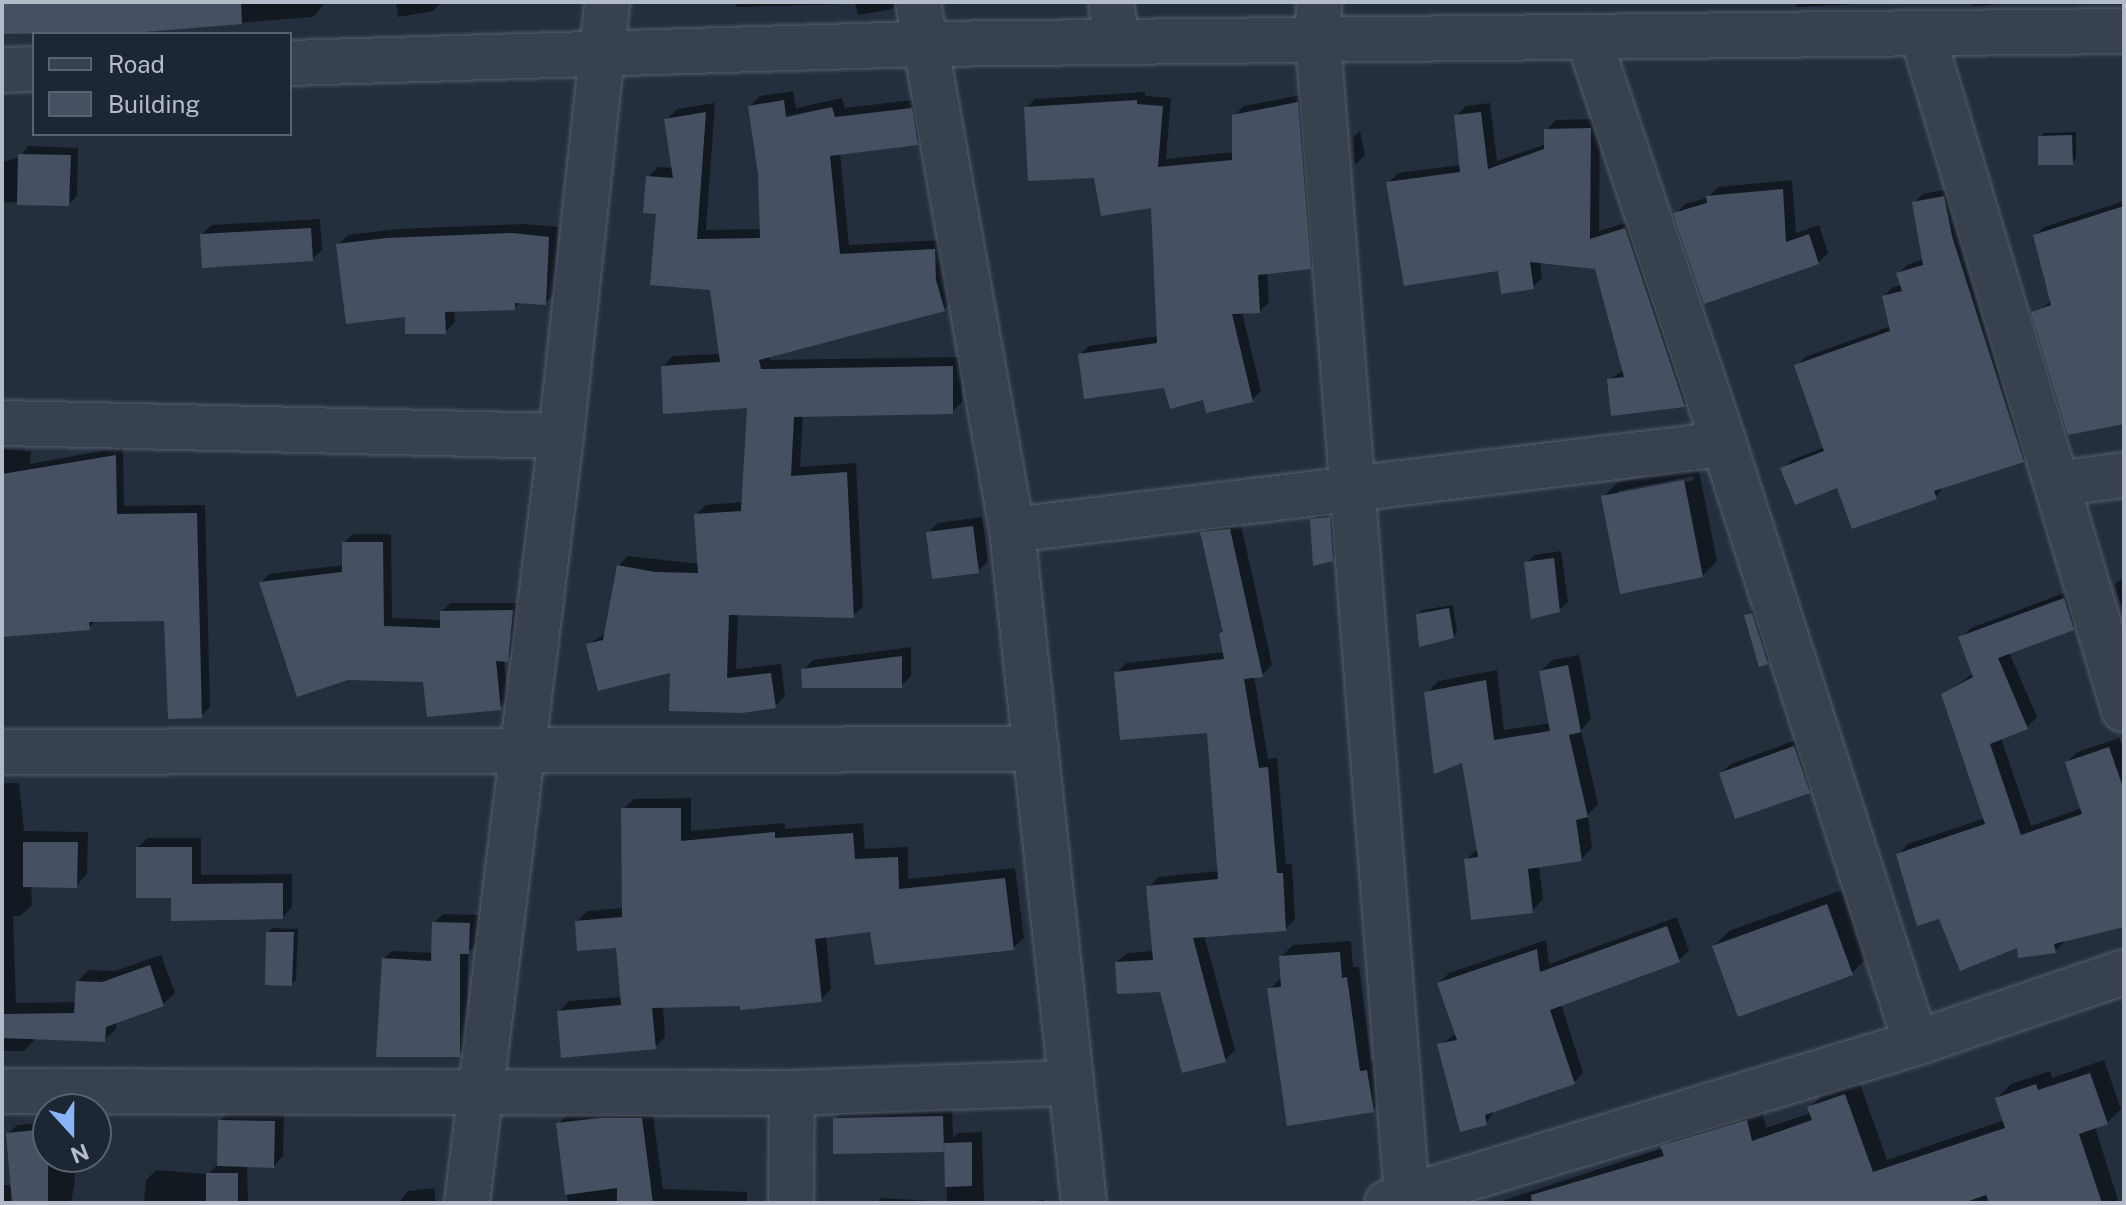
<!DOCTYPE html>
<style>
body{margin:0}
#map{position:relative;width:2126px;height:1205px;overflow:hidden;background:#242f3e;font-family:"Public Sans",sans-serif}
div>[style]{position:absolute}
.shadow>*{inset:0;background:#0007}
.building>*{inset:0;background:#455162}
.roads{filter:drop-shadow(0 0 2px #565f6c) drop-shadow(0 0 2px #565f6c)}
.minor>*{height:44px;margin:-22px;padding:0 22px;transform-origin:22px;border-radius:22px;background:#38414e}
span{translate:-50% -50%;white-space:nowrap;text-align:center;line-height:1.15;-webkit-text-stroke:6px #1d2633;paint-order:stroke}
.frame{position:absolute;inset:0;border:4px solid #b4bcc9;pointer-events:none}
.legend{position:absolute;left:32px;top:32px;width:260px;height:104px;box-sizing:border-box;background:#1d2633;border:2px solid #59626f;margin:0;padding:10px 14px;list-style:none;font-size:24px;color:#b4bcc9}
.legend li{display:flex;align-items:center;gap:16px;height:40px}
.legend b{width:40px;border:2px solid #59626f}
.north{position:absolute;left:32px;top:1093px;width:80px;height:80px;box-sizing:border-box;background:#1d2633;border:2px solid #59626f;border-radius:50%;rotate:159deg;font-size:22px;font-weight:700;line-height:32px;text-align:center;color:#b4bcc9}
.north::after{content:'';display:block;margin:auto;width:28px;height:36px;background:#8ab4f8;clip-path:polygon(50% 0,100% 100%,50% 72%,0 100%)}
</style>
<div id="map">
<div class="shadow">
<div style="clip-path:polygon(2px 2px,326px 2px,313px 17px,144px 30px,2px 32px)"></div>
<div style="clip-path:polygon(396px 2px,442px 2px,433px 11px,398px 17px)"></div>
<div style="clip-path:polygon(736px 2px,900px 2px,893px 9px,858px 15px,855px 4px,736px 7px)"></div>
<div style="clip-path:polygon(1345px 2px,1412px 2px,1411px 3px)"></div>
<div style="clip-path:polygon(1795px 2px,1895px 2px,1796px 7px)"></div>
<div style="clip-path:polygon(1971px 2px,2036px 2px,1972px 6px)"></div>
<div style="clip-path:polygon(793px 91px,796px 108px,842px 98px,845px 108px,921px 99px,927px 133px,917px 143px,840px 153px,849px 245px,944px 240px,954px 300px,944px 310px,769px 355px,770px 360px,962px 357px,962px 402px,952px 412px,803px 414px,800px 467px,856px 463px,863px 606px,853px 616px,738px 613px,736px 669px,781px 664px,785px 696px,775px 706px,589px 644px,606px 633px,618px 566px,628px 556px,699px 564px,696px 515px,706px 505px,744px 502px,749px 406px,663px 366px,673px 356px,721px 354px,711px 288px,658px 212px,648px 177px,658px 167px,674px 168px,667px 119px,677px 109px,715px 103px,706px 230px,762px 229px,760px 174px,750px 106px,760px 96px)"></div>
<div style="clip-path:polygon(1145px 92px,1145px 96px,1171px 98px,1166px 159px,1234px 152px,1234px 116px,1244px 106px,1306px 94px,1319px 258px,1310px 267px,1267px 272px,1269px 302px,1260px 311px,1242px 312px,1261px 391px,1252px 400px,1205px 398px,1080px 355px,1089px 346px,1159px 336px,1153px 205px,1096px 176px,1026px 108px,1035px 99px)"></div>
<div style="clip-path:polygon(1490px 103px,1497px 161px,1546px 144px,1546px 130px,1556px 120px,1600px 119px,1599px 231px,1635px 220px,1694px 395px,1684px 405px,1609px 380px,1624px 370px,1597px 268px,1540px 261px,1542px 278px,1533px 287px,1499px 268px,1388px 183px,1398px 173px,1461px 165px,1456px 116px,1466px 106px)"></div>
<div style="clip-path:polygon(1360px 131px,1365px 155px,1355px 165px,1353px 138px)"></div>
<div style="clip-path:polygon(2076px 132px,2076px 158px,2072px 163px,2040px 137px,2044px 133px)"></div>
<div style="clip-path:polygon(28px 146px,78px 148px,77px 196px,69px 204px,2px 202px,2px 162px,20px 157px)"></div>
<div style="clip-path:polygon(1792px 180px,1796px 233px,1819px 225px,1828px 253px,1818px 263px,1676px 214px,1685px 204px,1707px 198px,1718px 187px)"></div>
<div style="clip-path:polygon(1953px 188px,2032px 451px,2023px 460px,1944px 486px,1936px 497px,1839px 485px,1782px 469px,1792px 460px,1825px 447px,1796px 366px,1805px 357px,1891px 326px,1884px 296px,1893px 287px,1902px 285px,1898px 274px,1907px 265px,1924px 259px,1914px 203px,1923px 194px)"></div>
<div style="clip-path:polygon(2124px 201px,2124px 422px,2034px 313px,2052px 301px,2035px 235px,2044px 227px)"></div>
<div style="clip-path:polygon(320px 219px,322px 250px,312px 259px,202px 234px,212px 225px)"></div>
<div style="clip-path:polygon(524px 224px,558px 227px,555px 293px,545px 303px,521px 302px,514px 308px,454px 310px,455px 322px,445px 332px,407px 314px,338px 245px,348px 235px,398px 229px)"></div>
<div style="clip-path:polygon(123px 447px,124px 506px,205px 505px,210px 707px,201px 716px,166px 619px,97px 619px,89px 628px,2px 634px,2px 449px,31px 451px,30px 464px)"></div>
<div style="clip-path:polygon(evenodd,1698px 466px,1717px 561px,1702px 576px,1603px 497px,1618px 482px,1698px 466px,1693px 476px,1694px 480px,1618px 495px,1618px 491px,1693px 476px)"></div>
<div style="clip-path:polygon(1339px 508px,1342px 549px,1332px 559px,1312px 520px,1322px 510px)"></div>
<div style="clip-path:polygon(982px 517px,988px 561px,978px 571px,928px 533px,938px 523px)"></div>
<div style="clip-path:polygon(1240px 520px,1272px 665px,1262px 675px,1254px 676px,1268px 759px,1277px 758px,1286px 864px,1292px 864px,1295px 920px,1285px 929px,1204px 935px,1235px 1050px,1225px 1060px,1162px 990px,1117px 962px,1127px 953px,1155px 951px,1149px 887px,1158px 877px,1219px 871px,1208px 730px,1116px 673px,1126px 663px,1225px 652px,1221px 634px,1225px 630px,1203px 533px,1212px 523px)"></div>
<div style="clip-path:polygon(353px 534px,391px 534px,392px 618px,442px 620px,442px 612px,450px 603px,520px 603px,516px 651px,504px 660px,508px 700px,500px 708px,425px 680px,261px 583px,269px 574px,344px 565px,344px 543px)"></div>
<div style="clip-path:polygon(1561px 551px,1568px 602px,1559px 610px,1526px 563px,1535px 555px)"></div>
<div style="clip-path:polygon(2124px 576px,2124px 616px,2115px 585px)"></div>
<div style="clip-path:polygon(2074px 589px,2083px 618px,2073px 628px,2009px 652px,2037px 717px,2027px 727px,2001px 738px,2031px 826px,2082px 808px,2067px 762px,2077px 752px,2119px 738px,2124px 751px,2124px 925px,2065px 941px,2055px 951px,2018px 945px,1940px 916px,1898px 855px,1908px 844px,1985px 818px,1943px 695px,1974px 673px,1961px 638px,1971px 628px)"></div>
<div style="clip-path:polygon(1453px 605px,1457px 632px,1453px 637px,1418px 614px,1422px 610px)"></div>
<div style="clip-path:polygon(1756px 606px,1777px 652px,1767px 662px,1746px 616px)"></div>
<div style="clip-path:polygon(911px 647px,911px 676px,901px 686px,803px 670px,813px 660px)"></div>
<div style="clip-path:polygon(1579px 655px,1591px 719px,1581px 730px,1598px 804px,1588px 815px,1592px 848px,1581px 859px,1539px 866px,1543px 899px,1532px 911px,1466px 860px,1477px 849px,1464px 761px,1427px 693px,1438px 681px,1497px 670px,1504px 730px,1551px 723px,1541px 671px,1552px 660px)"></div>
<div style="clip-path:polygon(1804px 737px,1818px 781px,1808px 791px,1721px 773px,1731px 764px)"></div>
<div style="clip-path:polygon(2px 783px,19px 783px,24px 831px,88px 832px,87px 874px,76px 886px,31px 885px,32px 905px,20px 916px,13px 916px,16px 1003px,77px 1002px,77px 982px,89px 970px,115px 971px,161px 955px,175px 993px,163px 1004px,116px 1021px,116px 1029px,104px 1040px,36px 1038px,24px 1051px,2px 1051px)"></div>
<div style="clip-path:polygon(691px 798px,691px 831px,785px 823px,785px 829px,863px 823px,865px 849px,908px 847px,908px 879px,1015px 868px,1024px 938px,1013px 948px,872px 929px,826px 936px,831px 989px,821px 1000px,663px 1006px,665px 1037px,655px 1047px,559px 1012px,569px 1001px,622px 997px,618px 946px,577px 921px,587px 911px,624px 908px,623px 809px,634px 799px)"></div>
<div style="clip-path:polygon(148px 838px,201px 838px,201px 875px,292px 874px,292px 907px,283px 917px,173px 896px,138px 847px)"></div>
<div style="clip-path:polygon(1842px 890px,1867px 958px,1852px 973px,1714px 946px,1729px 931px)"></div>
<div style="clip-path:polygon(443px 914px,478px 915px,477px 943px,468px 953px,467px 1047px,459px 1055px,383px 959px,392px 951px,433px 953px,434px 923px)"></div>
<div style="clip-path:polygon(1677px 917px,1689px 951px,1679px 960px,1561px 1004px,1583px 1073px,1574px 1082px,1495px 1110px,1486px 1123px,1440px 1045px,1457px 1033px,1439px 983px,1449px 973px,1546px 940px,1549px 964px)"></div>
<div style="clip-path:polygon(273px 928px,298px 929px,296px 980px,291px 984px,268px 932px)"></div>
<div style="clip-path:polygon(1351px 941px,1353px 967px,1359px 967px,1371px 1061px,1378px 1060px,1385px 1098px,1373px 1110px,1270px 989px,1282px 977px,1281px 957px,1293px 945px)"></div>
<div style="clip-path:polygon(2104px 1060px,2121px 1109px,2107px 1123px,2095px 1127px,2119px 1203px,1496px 1203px,1663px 1148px,1677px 1133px,1761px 1107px,1766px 1128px,1811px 1113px,1810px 1108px,1824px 1093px,1859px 1081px,1887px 1160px,2005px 1120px,1997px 1098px,2011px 1084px,2050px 1071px,2052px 1078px)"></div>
<div style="clip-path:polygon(952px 1107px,953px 1138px,958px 1133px,982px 1132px,984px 1203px,877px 1203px,881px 1198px,947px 1202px,946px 1146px,943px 1150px,835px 1119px,845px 1109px)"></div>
<div style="clip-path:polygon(652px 1108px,663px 1189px,747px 1192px,747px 1203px,568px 1203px,558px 1124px,568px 1114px)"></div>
<div style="clip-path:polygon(230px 1111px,284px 1112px,283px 1156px,274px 1166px,247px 1165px,248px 1203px,144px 1203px,146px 1180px,156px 1170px,208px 1174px,218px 1164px,220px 1121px)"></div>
<div style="clip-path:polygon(48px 1122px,48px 1157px,73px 1157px,75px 1180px,71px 1203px,2px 1203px,2px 1185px,13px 1185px,8px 1134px,17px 1125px)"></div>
<div style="clip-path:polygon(434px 1188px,436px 1203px,399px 1203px,408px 1191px)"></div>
<div style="clip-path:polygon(1044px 1200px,1045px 1203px,1022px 1203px)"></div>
</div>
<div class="building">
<div style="clip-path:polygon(2px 2px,241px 2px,242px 24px,144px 32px,2px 34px)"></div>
<div style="clip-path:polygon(784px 100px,786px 117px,832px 107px,835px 117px,912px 108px,918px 145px,830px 156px,840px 254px,935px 249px,936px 280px,945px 311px,759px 360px,761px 369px,953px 366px,953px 414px,794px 417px,791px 476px,847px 472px,854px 618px,729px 615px,727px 678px,771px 673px,776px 708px,742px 713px,669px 711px,670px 673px,598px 691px,586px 644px,603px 640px,617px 565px,655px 572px,698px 573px,694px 514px,741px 511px,747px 408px,663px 414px,661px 366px,720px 362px,710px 290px,650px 285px,656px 214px,643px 213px,646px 176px,673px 178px,664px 119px,706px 112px,697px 239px,760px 238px,758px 174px,748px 106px)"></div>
<div style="clip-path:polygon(1137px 100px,1137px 104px,1163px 106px,1158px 167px,1232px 160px,1232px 115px,1298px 102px,1311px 269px,1258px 275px,1260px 313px,1232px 314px,1253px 402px,1206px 413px,1203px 400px,1170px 409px,1164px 388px,1084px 399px,1078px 354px,1157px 343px,1151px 208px,1101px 216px,1094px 178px,1028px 181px,1024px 107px)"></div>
<div style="clip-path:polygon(1481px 112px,1488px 169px,1544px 149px,1544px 129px,1591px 128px,1590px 239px,1625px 228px,1685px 407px,1611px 416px,1607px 379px,1624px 377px,1595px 269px,1530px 262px,1534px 289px,1501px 294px,1498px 271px,1404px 286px,1386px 182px,1460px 172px,1454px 115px)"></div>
<div style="clip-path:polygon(2072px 135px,2073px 165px,2038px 165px,2038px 136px)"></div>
<div style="clip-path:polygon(18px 154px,71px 155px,69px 206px,17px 205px)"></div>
<div style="clip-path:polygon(1783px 189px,1786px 242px,1809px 234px,1819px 264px,1704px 304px,1673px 213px,1707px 203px,1706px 196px)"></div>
<div style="clip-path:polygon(1944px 196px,1952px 236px,2024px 462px,1934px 491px,1937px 499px,1852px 529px,1837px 488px,1795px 505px,1780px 468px,1824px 451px,1794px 365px,1890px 331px,1882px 296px,1902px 291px,1896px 273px,1923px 265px,1912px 202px)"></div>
<div style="clip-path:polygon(2124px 206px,2124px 424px,2068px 435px,2031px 312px,2051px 305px,2033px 235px)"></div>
<div style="clip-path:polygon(311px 228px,313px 261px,202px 268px,200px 234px)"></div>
<div style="clip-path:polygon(513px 233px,549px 237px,546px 305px,515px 303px,515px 310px,445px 312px,446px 334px,405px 334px,405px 317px,346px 324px,336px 244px,386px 238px)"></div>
<div style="clip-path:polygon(116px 455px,117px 514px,197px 513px,202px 718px,168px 719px,164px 621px,89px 622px,90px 630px,2px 637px,2px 474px)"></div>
<div style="clip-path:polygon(1684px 480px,1703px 577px,1620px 594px,1601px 496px)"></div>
<div style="clip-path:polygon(1330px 517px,1333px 561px,1313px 566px,1310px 519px)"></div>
<div style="clip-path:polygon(973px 526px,979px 573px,932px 579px,926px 532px)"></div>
<div style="clip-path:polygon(1230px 529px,1263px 677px,1244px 679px,1259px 768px,1268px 767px,1277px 873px,1283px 873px,1286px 931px,1193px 938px,1226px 1062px,1182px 1073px,1160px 992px,1117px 994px,1115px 962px,1153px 960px,1146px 886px,1218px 879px,1207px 733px,1120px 740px,1114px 672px,1224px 659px,1219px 633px,1223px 632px,1200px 532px)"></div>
<div style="clip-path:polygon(342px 542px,383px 542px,384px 626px,440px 628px,440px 611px,513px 610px,508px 662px,496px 661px,501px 710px,427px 717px,423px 682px,348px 680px,297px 697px,259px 582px,342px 572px)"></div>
<div style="clip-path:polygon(1554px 558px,1560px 612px,1531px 619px,1524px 562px)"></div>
<div style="clip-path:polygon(2064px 598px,2074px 630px,1998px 658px,2028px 729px,1990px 744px,2021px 835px,2082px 814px,2065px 762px,2109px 747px,2124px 790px,2124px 927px,2054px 944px,2056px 953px,2018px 958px,2017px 948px,1960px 971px,1939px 919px,1917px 926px,1896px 854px,1985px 824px,1941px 694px,1973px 677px,1958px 637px)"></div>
<div style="clip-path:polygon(1449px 608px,1454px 638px,1419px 647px,1416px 614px)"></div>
<div style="clip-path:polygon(1752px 613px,1768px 664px,1759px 667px,1744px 615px)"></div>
<div style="clip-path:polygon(902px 656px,902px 688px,802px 688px,801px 669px)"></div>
<div style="clip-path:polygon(1568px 665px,1581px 732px,1569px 735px,1588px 817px,1576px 820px,1582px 861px,1528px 869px,1533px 913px,1471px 920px,1464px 859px,1478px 857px,1462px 763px,1434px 774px,1424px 692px,1486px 680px,1494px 740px,1550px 731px,1539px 671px)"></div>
<div style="clip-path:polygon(1794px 746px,1810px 793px,1735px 819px,1719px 773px)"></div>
<div style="clip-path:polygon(621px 808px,681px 808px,681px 841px,775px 832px,775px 838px,853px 833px,855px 859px,898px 857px,899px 889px,1005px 878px,1014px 950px,875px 965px,870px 932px,815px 939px,822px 1002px,740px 1010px,740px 1006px,652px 1008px,656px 1049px,561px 1058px,557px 1011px,621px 1005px,616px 948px,577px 951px,575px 921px,622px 917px)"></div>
<div style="clip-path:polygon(23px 842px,78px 842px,77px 888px,23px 887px)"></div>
<div style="clip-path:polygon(136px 847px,192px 847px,192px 884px,283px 883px,283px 919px,171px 921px,171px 898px,136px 898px)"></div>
<div style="clip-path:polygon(1827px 904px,1853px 975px,1738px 1017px,1712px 946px)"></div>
<div style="clip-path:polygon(432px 922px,470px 923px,469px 954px,460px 954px,460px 1057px,376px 1057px,382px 958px,431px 961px)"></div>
<div style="clip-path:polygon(1667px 926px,1680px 962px,1550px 1010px,1575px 1084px,1485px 1115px,1487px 1125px,1460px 1132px,1437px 1044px,1457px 1040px,1437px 983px,1537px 949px,1540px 972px)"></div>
<div style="clip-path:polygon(266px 932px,294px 932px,292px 986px,265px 985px)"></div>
<div style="clip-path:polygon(1340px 952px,1342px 978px,1347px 977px,1360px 1071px,1367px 1070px,1374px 1112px,1287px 1126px,1267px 988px,1281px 987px,1279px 956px)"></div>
<div style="clip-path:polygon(150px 965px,164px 1006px,106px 1027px,105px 1042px,2px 1038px,2px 1014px,74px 1013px,76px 981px,102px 982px)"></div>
<div style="clip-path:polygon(2090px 1073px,2108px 1124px,2079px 1134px,2102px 1203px,1989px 1203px,1986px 1195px,1963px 1203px,1532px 1203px,1531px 1195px,1664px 1156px,1660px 1146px,1747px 1120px,1752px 1141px,1812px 1120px,1807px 1107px,1845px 1094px,1873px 1172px,2005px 1128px,1995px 1098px,2036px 1084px,2038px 1090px)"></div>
<div style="clip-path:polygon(943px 1116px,944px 1152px,833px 1154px,833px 1118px)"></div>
<div style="clip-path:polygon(600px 1118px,642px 1118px,653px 1203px,617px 1203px,617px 1188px,565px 1195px,556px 1123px)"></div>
<div style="clip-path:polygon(218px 1120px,275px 1121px,274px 1168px,217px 1166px)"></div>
<div style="clip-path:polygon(48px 1129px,48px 1203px,12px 1203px,6px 1133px)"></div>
<div style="clip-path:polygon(972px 1142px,972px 1186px,945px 1187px,944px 1143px)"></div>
<div style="clip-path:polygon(206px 1173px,238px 1173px,238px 1203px,206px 1203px)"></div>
</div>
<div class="roads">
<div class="minor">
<div style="left:918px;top:2px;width:536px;rotate:79.91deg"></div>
<div style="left:1012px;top:530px;width:677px;rotate:83.89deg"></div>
<div style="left:1111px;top:2px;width:40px;rotate:81.5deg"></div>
<div style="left:1319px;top:2px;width:38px;rotate:92deg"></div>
<div style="left:1318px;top:40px;width:1160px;rotate:85.6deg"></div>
<div style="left:1922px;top:33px;width:706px;rotate:73.39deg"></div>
<div style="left:1588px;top:37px;width:429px;rotate:71.5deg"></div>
<div style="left:1724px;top:444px;width:629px;rotate:72.23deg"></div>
<div style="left:290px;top:63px;width:634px;rotate:-1.72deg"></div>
<div style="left:924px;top:44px;width:1200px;rotate:-0.62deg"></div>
<div style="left:2px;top:70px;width:32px;rotate:-2deg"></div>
<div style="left:2px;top:423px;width:559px;rotate:1.33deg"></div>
<div style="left:2057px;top:484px;width:68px;rotate:-7.7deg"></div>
<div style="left:1012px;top:530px;width:717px;rotate:-6.89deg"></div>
<div style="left:2px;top:752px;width:1034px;rotate:-0.17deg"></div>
<div style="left:2px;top:1091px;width:790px;rotate:0.15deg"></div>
<div style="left:792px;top:1093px;width:279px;rotate:-2.1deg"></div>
<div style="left:467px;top:1203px;width:773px;rotate:-83.01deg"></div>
<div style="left:561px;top:436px;width:436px;rotate:-83.9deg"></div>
<div style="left:791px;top:1203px;width:110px;rotate:-89.5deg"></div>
<div style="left:1387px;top:1203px;width:553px;rotate:-16.83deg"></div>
<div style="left:1916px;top:1043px;width:220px;rotate:-18.8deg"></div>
</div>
</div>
<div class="frame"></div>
<ul class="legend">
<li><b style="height:10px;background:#38414e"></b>Road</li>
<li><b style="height:22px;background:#455162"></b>Building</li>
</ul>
<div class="north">N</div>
</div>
